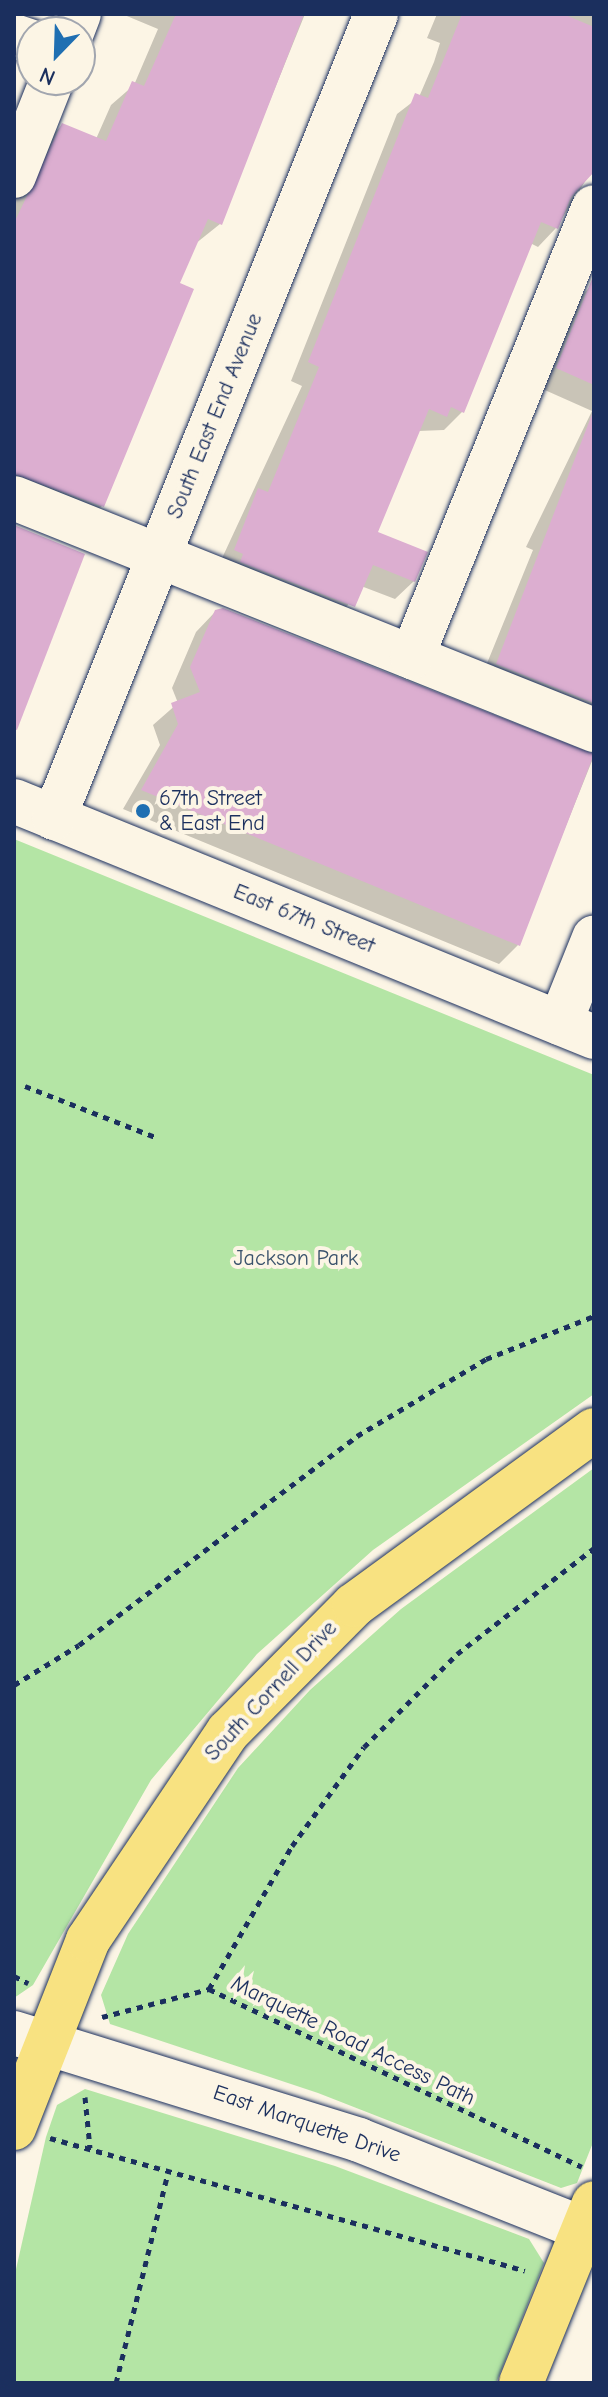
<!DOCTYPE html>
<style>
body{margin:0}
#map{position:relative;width:608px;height:2397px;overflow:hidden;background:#fcf5e5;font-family:"Comic Neue",sans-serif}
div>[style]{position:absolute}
.green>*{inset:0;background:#b4e5a5}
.shadow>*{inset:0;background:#0003}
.building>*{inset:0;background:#dcaed0}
.path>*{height:5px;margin-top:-2.5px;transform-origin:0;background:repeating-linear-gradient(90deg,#1b2f5e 0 6px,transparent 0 12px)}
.roads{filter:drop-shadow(0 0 2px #1b2f5e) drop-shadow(0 0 2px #1b2f5e)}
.minor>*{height:44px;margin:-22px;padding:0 22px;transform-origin:22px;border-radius:22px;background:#fcf5e5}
.major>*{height:44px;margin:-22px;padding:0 22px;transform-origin:22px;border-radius:22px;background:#f8e281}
.highway>*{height:44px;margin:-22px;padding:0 22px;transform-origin:22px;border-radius:22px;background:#f8e281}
.dots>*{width:22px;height:22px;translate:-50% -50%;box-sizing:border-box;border:4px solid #fcf5e5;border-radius:50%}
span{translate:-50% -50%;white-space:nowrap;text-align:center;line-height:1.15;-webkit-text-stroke:8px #fcf5e5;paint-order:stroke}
.street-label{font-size:22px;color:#1b2f5e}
.poi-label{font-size:22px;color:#1b2f5e}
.left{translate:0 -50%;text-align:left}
.park-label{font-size:22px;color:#3a536c}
.frame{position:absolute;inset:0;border:16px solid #1b2f5e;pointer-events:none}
.north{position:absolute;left:16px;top:16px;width:80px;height:80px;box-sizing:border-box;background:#fcf5e5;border:2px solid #a2a6af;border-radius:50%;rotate:203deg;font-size:22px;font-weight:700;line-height:32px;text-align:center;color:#1b2f5e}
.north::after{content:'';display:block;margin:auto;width:28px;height:36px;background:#1f6fb2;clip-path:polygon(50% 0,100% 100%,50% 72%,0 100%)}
</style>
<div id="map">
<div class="green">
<div style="clip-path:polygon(14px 839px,594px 1075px,594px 1394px,373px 1550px,257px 1654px,151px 1780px,33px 1985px,14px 1998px)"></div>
<div style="clip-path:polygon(594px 1468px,594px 2140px,577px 2183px,561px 2188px,318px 2093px,110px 2024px,101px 1995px,128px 1934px,238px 1768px,310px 1690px,401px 1609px)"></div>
<div style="clip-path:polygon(85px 2089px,335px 2166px,529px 2239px,544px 2263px,496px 2383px,14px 2383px,14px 2278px,46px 2137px,57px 2105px)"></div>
</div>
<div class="shadow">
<div style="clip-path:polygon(122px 14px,305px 14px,220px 224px,195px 244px,177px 284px,102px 506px,80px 527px,14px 501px,14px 200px,41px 147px,62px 125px,96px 139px,111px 105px,134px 85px,158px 29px)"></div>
<div style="clip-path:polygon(437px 14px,594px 14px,594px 167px,556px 228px,538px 247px,530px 243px,462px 412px,444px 430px,418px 431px,375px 533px,414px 581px,395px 599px,361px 586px,334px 625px,217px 569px,302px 386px,291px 381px,397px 114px,419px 97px,434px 62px,440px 43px,427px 38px)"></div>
<div style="clip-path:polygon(590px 287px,594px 289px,594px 730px,479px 683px,533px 550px,526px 547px,592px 411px,538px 387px,571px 306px)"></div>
<div style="clip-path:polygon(215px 612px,594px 756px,518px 945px,499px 964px,123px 809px,160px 745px,153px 725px,178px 703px,172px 688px,196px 632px)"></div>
</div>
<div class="building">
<div style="clip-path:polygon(176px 14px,304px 14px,222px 225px,208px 219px,180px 283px,194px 289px,104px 507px,14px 474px,14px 223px,62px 123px,106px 141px,132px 81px,144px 86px)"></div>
<div style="clip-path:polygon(462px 14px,563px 14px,594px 27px,594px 172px,571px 197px,558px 229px,541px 222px,464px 413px,451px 407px,447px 417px,429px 409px,378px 532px,428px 552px,415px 582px,373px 565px,355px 607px,240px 562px,243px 554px,234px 550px,258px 488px,268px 492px,319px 367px,308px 362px,415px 93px,428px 98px)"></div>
<div style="clip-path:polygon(594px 274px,594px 385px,556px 368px)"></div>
<div style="clip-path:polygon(594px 409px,594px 703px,496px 664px)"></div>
<div style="clip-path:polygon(14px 525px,85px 554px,17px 730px,14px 729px)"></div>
<div style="clip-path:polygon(223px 608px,594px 754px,520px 946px,141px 790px,178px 724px,171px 703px,200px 692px,190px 667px,215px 610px)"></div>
</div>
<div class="path">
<div style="left:25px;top:1086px;width:143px;rotate:21.4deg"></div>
<div style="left:14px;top:1685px;width:76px;rotate:-31.6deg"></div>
<div style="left:79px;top:1645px;width:348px;rotate:-36.9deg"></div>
<div style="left:357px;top:1436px;width:150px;rotate:-30.8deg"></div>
<div style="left:486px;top:1359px;width:116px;rotate:-21.7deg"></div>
<div style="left:14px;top:1976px;width:16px;rotate:27deg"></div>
<div style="left:209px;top:1989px;width:165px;rotate:-59.9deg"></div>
<div style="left:292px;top:1846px;width:122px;rotate:-54deg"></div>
<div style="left:364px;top:1747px;width:132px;rotate:-45deg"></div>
<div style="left:457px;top:1654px;width:173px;rotate:-37.7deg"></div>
<div style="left:102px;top:2017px;width:111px;rotate:-14.7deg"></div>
<div style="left:209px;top:1989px;width:413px;rotate:25.5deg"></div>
<div style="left:85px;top:2097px;width:51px;rotate:84.4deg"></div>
<div style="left:50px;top:2138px;width:493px;rotate:15.6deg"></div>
<div style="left:116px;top:2383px;width:220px;rotate:-76.1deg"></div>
</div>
<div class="roads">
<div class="minor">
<div style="left:72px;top:32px;width:19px;rotate:-69deg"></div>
<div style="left:14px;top:36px;width:19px;rotate:18deg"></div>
<div style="left:14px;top:176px;width:103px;rotate:-68.4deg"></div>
<div style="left:14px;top:498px;width:625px;rotate:21.8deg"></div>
<div style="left:412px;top:657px;width:485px;rotate:-68deg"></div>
<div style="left:14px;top:801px;width:626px;rotate:22.14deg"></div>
<div style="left:54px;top:818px;width:866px;rotate:-68.17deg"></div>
<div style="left:560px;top:1023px;width:92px;rotate:-68.2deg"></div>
<div style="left:14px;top:2033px;width:361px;rotate:17.2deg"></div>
<div style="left:359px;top:2140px;width:253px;rotate:21.6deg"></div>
</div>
<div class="major">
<div style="left:521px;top:2383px;width:194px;rotate:-67.9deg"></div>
</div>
<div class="highway">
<div style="left:14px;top:2128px;width:202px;rotate:-68.5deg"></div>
<div style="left:88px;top:1940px;width:251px;rotate:-56.1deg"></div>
<div style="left:228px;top:1732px;width:179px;rotate:-45.2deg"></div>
<div style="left:354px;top:1605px;width:297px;rotate:-36.1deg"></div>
</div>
</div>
<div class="dots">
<div style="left:143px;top:811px;background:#1f6fb2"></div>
</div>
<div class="street-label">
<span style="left:215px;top:416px;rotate:-68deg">South East End Avenue</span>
<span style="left:304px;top:919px;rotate:22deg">East 67th Street</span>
<span style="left:271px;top:1691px;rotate:-47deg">South Cornell Drive</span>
<span style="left:353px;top:2041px;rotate:26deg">Marquette Road Access Path</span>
<span style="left:307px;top:2124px;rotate:19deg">East Marquette Drive</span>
</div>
<div class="poi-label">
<span class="left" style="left:159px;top:811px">67th Street<br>&amp; East End</span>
</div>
<div class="park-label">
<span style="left:296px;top:1259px">Jackson Park</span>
</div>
<div class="frame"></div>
<div class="north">N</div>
</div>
